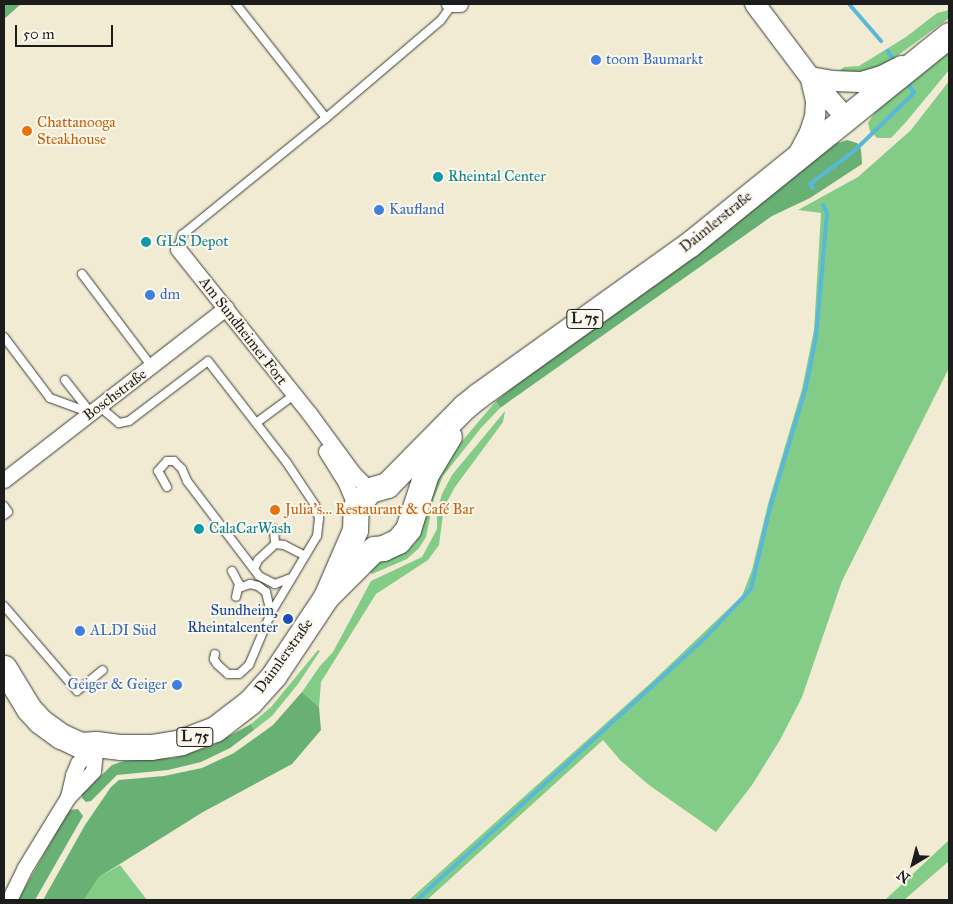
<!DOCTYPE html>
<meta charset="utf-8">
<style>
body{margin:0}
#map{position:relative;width:953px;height:904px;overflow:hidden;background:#f1ebd3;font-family:"IM FELL Great Primer",serif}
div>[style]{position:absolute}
.green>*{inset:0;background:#82cc88}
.forest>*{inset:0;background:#69b074}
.stream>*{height:4px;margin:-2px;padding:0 2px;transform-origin:2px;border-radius:2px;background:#59b8d7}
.roads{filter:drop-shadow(0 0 1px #3c3b37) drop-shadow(0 0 1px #3c3b37)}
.service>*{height:8px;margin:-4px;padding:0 4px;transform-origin:4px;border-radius:4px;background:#fff}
.minor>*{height:15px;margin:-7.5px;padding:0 7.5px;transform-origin:7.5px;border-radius:7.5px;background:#fff}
.tertiary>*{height:20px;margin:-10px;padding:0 10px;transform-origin:10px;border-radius:10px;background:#fff}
.primary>*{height:25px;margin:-12.5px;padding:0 12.5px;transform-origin:12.5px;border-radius:12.5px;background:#fff}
.dots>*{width:14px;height:14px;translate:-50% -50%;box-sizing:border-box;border:2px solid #fbf7ec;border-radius:50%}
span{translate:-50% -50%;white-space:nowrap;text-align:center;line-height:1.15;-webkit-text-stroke:4px #fbf7ec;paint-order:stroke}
.shield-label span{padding:1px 4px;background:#fbf7ec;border:1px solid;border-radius:4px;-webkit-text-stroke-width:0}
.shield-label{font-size:14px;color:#1c1c1c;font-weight:700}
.shop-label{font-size:15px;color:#366cbe}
.left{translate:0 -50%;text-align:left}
.right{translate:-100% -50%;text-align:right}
.food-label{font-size:15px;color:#c56008}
.culture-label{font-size:15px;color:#0d838f}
.street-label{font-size:15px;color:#1c1c1c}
.transit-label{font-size:15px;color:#164399}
.frame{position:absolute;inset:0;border:5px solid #1c1c1c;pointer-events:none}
.north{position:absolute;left:888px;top:839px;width:50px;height:50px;-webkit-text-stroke:4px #fbf7ec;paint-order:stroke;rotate:217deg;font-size:14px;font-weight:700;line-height:20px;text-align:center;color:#1c1c1c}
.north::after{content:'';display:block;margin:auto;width:18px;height:22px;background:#1c1c1c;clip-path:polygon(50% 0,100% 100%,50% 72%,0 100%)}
.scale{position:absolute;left:15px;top:25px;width:98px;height:22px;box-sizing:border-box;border:2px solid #1c1c1c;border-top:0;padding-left:6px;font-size:15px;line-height:18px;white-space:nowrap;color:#1c1c1c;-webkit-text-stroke:4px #fbf7ec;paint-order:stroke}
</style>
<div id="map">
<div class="green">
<div style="clip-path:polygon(949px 10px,949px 18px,882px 67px,868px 74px,837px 73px,844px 67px,859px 66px,906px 37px,937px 13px)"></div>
<div style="clip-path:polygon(949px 48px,949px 70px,906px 122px,891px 138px,877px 138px,870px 131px,868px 123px,875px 112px)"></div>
<div style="clip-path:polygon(949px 81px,949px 368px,842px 581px,802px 697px,780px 740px,752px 785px,716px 832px,649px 785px,620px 760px,603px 740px,427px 900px,409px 900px,654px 680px,742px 596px,752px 570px,768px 504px,802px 389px,814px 330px,821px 213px,798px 210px,858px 177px,911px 130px)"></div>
<div style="clip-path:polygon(496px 401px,500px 408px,481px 428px,443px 476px,434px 498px,426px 537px,419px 548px,407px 559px,372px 574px,368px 570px,376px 563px,406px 552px,415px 543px,423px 526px,424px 512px,441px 466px)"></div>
<div style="clip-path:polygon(505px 411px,503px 422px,455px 487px,444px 507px,439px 545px,428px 560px,376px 594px,321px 682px,319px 707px,302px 692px,320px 666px,333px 652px,371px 581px,422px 557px,437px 529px,437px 511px,442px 494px,452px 475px)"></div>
<div style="clip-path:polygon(318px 650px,320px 651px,298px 684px,272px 716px,254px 730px,251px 724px,271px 707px)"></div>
<div style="clip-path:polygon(949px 840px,949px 861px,904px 900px,885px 900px)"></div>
<div style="clip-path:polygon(120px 865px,147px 900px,84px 900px,99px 877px)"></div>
</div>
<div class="forest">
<div style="clip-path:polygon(4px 4px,21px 4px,4px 19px)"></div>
<div style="clip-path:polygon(847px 140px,857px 143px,861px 149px,862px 164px,810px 198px,772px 216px,500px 408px,496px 401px,537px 368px,710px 241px,835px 144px)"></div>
<div style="clip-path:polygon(302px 692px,319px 707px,321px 730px,292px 764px,203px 812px,99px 877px,84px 900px,43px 900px,85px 825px,111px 787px,119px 780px,164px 776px,202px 768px,234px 753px,273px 725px)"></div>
<div style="clip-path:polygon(251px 724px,254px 730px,230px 748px,201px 762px,168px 770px,117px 775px,91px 801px,86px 802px,82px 798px,82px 794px,112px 765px,124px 761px,174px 758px,211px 746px)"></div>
<div style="clip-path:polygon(78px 809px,83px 816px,35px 900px,18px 900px,65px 817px,70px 810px)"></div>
</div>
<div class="stream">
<div style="left:849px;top:4px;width:49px;rotate:49.1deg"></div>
<div style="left:888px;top:51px;width:12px;rotate:59deg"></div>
<div style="left:813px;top:188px;width:5px;rotate:-127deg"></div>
<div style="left:810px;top:184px;width:54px;rotate:-36.7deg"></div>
<div style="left:853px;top:152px;width:85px;rotate:-44deg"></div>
<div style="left:914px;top:93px;width:14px;rotate:-120deg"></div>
<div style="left:417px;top:900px;width:389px;rotate:-42.3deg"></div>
<div style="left:705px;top:638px;width:67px;rotate:-46.8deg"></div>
<div style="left:751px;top:589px;width:87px;rotate:-76.8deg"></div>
<div style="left:771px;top:504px;width:122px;rotate:-73.3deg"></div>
<div style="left:806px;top:387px;width:51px;rotate:-78.7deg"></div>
<div style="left:816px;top:337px;width:124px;rotate:-84.9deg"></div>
<div style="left:827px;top:213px;width:9px;rotate:-117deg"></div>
</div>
<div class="roads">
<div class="service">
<div style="left:236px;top:4px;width:145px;rotate:51.7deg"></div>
<div style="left:178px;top:249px;width:15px;rotate:-74deg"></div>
<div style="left:182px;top:235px;width:186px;rotate:-39.1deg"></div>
<div style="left:326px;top:118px;width:151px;rotate:-40.4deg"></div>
<div style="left:441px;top:20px;width:19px;rotate:-54deg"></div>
<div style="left:82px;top:274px;width:116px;rotate:53deg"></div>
<div style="left:4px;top:337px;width:76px;rotate:53deg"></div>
<div style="left:50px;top:398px;width:44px;rotate:20.1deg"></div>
<div style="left:65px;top:380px;width:41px;rotate:52deg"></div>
<div style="left:100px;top:407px;width:25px;rotate:40deg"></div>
<div style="left:119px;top:423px;width:10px;rotate:-11deg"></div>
<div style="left:129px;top:421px;width:99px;rotate:-37.2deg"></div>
<div style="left:208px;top:361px;width:129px;rotate:52.2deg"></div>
<div style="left:287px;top:463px;width:50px;rotate:56.3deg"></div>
<div style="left:315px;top:505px;width:14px;rotate:73deg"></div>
<div style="left:319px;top:518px;width:18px;rotate:96deg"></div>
<div style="left:317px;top:536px;width:90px;rotate:120.9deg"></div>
<div style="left:271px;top:613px;width:56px;rotate:112.9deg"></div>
<div style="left:249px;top:665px;width:13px;rotate:138deg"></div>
<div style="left:239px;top:674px;width:11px;rotate:180deg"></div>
<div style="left:228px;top:674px;width:15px;rotate:-138deg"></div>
<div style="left:217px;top:664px;width:6px;rotate:-121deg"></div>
<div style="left:214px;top:659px;width:5px;rotate:-79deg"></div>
<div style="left:256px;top:423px;width:47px;rotate:-36.4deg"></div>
<div style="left:167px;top:487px;width:18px;rotate:-119deg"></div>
<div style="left:158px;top:471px;width:13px;rotate:-48deg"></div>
<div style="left:167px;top:461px;width:7px"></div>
<div style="left:174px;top:461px;width:11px;rotate:45deg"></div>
<div style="left:182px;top:469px;width:13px;rotate:67deg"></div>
<div style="left:187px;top:481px;width:119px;rotate:52.8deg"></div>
<div style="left:259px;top:576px;width:18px;rotate:27deg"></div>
<div style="left:275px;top:584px;width:17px;rotate:-21deg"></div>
<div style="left:4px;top:506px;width:7px;rotate:56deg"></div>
<div style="left:8px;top:512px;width:5px;rotate:143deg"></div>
<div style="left:274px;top:529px;width:15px;rotate:86deg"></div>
<div style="left:254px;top:569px;width:10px;rotate:-66deg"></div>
<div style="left:258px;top:560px;width:23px;rotate:-43deg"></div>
<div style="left:275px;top:544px;width:9px;rotate:6deg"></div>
<div style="left:284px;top:545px;width:22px;rotate:27deg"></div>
<div style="left:232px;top:571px;width:15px;rotate:62deg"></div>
<div style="left:239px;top:584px;width:13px;rotate:103deg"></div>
<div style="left:239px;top:588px;width:12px;rotate:-20deg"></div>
<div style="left:250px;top:584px;width:8px;rotate:14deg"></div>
<div style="left:258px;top:586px;width:10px;rotate:37deg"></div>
<div style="left:266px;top:592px;width:22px;rotate:77deg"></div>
<div style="left:4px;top:606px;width:112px;rotate:49.3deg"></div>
<div style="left:77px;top:691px;width:33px;rotate:-39deg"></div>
</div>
<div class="minor">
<div style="left:449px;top:4px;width:11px"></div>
<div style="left:178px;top:249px;width:210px;rotate:51.4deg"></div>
<div style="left:309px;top:413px;width:74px;rotate:53.7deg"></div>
<div style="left:353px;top:473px;width:24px;rotate:45deg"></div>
<div style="left:326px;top:451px;width:36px;rotate:58deg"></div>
<div style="left:345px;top:481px;width:28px;rotate:67deg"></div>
<div style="left:4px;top:480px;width:281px;rotate:-37.8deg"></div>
<div style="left:68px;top:797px;width:23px;rotate:-77deg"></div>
<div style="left:73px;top:775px;width:13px;rotate:-67deg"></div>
<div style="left:78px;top:763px;width:26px;rotate:-47deg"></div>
<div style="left:9px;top:900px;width:34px;rotate:-64deg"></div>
<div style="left:24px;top:869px;width:84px;rotate:-58.6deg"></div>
<div style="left:68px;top:797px;width:36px;rotate:-46deg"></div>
<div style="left:93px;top:771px;width:27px;rotate:-84deg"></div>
</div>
<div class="tertiary">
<div style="left:755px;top:4px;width:91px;rotate:53deg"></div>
<div style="left:810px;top:77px;width:56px;rotate:48.6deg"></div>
<div style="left:810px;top:77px;width:22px;rotate:10deg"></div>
<div style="left:832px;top:81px;width:29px;rotate:2deg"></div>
<div style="left:861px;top:82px;width:22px;rotate:-16deg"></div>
<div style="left:882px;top:76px;width:22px;rotate:-27deg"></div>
<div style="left:798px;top:155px;width:26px;rotate:-62deg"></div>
<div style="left:810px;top:132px;width:16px;rotate:-72deg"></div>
<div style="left:815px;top:117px;width:16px;rotate:-86deg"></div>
<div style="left:816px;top:101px;width:23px;rotate:-103deg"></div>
</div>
<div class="primary">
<div style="left:326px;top:597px;width:73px;rotate:-66.6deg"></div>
<div style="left:355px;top:530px;width:23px;rotate:-88deg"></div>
<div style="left:356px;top:507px;width:22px;rotate:-51deg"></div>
<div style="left:370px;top:490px;width:18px;rotate:-16deg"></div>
<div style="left:387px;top:485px;width:110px;rotate:-45.4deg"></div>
<div style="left:464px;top:407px;width:19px;rotate:-39deg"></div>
<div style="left:479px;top:395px;width:259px;rotate:-35.6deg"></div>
<div style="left:690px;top:244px;width:333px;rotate:-38.9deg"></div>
<div style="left:4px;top:668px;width:48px;rotate:58.6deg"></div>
<div style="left:29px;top:709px;width:16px;rotate:47deg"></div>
<div style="left:40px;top:721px;width:26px;rotate:36deg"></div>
<div style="left:61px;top:736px;width:21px;rotate:25deg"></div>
<div style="left:80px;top:745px;width:16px;rotate:-4deg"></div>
<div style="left:96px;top:744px;width:25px;rotate:7deg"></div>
<div style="left:121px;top:747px;width:30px"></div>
<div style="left:151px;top:747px;width:30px;rotate:-9deg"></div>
<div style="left:181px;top:742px;width:36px;rotate:-21deg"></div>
<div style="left:215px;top:729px;width:44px;rotate:-37.6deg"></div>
<div style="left:250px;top:702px;width:36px;rotate:-48deg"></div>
<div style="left:274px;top:675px;width:94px;rotate:-56.3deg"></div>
<div style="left:326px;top:597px;width:68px;rotate:-45deg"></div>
<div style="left:374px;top:549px;width:9px;rotate:-6deg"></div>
<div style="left:383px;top:548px;width:17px;rotate:-25deg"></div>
<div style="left:398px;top:541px;width:16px;rotate:-50deg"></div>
<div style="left:408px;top:529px;width:58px;rotate:-71.9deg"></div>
<div style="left:426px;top:474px;width:44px;rotate:-58.8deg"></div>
</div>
</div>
<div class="dots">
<div style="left:596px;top:60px;background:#3f7fe0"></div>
<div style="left:27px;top:131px;background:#e8710a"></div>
<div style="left:438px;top:177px;background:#0f9aa8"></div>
<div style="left:379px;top:210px;background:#3f7fe0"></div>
<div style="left:146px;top:242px;background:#0f9aa8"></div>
<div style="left:150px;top:295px;background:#3f7fe0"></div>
<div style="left:275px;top:510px;background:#e8710a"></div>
<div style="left:199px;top:529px;background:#0f9aa8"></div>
<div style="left:288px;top:619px;background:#1a4fb4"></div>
<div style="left:80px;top:631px;background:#3f7fe0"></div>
<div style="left:177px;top:685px;background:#3f7fe0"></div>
</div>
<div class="shield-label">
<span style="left:585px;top:319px">L 75</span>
<span style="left:195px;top:737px">L 75</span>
</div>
<div class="shop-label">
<span class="left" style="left:606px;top:60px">toom Baumarkt</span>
<span class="left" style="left:389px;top:210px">Kaufland</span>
<span class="left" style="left:160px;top:295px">dm</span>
<span class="left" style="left:90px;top:631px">ALDI Süd</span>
<span class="right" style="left:167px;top:685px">Geiger &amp; Geiger</span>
</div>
<div class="food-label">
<span class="left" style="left:37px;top:131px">Chattanooga<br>Steakhouse</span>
<span class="left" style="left:285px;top:510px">Julia’s… Restaurant &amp; Café Bar</span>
</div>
<div class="culture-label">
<span class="left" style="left:448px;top:177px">Rheintal Center</span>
<span class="left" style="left:156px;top:242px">GLS Depot</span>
<span class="left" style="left:209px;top:529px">CalaCarWash</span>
</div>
<div class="street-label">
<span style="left:716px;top:222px;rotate:-39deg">Daimlerstraße</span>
<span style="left:243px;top:331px;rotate:52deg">Am Sundheimer Fort</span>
<span style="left:115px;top:395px;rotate:-37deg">Boschstraße</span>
<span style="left:284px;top:656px;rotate:-54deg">Daimlerstraße</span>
</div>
<div class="transit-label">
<span class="right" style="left:278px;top:619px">Sundheim,<br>Rheintalcenter</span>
</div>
<div class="frame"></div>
<div class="north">N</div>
<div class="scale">50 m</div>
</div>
